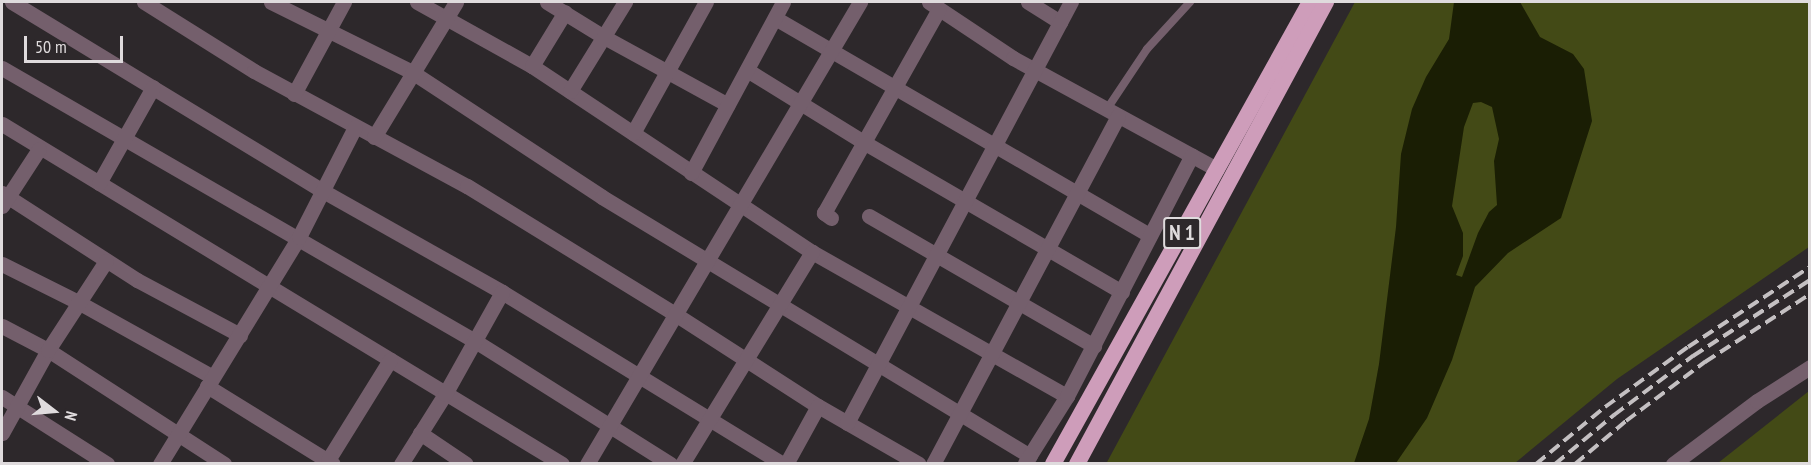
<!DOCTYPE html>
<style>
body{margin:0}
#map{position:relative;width:1811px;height:465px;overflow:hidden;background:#2d282b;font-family:"PT Sans Narrow",sans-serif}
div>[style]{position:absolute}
.green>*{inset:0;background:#434a16}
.water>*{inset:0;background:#1a1e04}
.service>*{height:8px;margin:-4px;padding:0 4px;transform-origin:4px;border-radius:4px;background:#745f6c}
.minor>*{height:15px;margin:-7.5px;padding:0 7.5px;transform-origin:7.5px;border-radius:7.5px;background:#745f6c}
.tertiary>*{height:15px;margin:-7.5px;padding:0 7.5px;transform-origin:7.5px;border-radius:7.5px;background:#745f6c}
.trunk>*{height:16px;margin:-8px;padding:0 8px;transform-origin:8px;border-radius:8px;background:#ce9dba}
.rail>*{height:4px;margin-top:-2px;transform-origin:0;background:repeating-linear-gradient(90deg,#c4c0c2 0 12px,transparent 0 18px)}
span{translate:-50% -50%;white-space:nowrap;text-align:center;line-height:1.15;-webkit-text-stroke:4.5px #2d282b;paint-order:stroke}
.shield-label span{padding:2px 4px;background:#2d282b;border:2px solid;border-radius:4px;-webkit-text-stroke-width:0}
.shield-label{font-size:21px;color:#dfdbdd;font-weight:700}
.frame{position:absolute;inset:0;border:3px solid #dfdbdd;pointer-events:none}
.north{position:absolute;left:24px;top:381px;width:60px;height:60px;-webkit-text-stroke:4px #2d282b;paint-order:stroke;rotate:106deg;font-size:16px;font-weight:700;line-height:24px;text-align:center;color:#dfdbdd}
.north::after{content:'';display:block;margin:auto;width:21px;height:27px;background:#dfdbdd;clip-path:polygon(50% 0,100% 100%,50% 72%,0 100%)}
.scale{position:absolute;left:24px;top:36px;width:99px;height:27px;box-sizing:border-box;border:3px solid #dfdbdd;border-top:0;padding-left:8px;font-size:18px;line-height:21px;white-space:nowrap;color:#dfdbdd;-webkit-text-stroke:4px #2d282b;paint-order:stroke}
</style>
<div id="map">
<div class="green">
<div style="clip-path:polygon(1355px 2px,1809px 2px,1809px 247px,1617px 379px,1515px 463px,1106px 464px)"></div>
<div style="clip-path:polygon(1809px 391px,1809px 463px,1718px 463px)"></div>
</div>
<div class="water">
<div style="clip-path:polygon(evenodd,1454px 2px,1520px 2px,1540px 37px,1573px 54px,1584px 69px,1592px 121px,1561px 218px,1508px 253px,1475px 287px,1452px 360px,1427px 418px,1396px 463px,1354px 463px,1369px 419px,1379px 364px,1396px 227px,1401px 154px,1412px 109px,1426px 77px,1449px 39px,1454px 2px,1481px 102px,1492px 107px,1499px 139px,1494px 161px,1497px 205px,1489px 212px,1478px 233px,1462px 277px,1456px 275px,1463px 256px,1463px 233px,1452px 206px,1464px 127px,1473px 103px,1481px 102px)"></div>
</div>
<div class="service">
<div style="left:1107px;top:109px;width:72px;rotate:-56.3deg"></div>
<div style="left:1147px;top:49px;width:64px;rotate:-47.5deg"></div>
</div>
<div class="minor">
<div style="left:12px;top:2px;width:364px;rotate:31.3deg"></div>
<div style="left:323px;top:191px;width:206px;rotate:29.4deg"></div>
<div style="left:502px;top:292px;width:329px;rotate:31.5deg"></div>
<div style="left:144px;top:2px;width:130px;rotate:32.1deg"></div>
<div style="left:254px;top:71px;width:242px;rotate:28.4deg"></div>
<div style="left:467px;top:186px;width:244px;rotate:31.6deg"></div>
<div style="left:675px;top:314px;width:170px;rotate:32.8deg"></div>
<div style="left:818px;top:406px;width:116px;rotate:29.9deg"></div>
<div style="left:271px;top:2px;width:157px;rotate:26.4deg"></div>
<div style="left:412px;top:72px;width:227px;rotate:33.3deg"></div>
<div style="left:602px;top:197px;width:500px;rotate:31.18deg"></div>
<div style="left:417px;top:2px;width:132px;rotate:29.1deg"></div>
<div style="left:532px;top:66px;width:336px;rotate:33.6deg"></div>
<div style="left:812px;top:252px;width:293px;rotate:29.5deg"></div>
<div style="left:547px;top:2px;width:67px;rotate:31.6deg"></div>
<div style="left:604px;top:37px;width:141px;rotate:28.7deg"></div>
<div style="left:929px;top:2px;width:101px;rotate:33.7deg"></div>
<div style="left:1013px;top:58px;width:232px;rotate:28.6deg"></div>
<div style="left:1028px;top:2px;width:38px;rotate:32deg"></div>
<div style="left:775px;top:18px;width:433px;rotate:30.1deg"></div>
<div style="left:532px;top:66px;width:63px;rotate:-58.6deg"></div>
<div style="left:2px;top:68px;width:546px;rotate:29.99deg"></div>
<div style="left:475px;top:341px;width:231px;rotate:32.2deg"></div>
<div style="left:747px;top:70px;width:139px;rotate:31.7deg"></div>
<div style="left:865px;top:143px;width:297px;rotate:30.1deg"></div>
<div style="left:570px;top:91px;width:105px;rotate:-58.3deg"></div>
<div style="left:294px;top:94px;width:105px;rotate:-61.5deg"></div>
<div style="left:2px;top:124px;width:655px;rotate:31.26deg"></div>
<div style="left:633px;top:133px;width:150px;rotate:-60.9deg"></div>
<div style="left:374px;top:137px;width:158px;rotate:-58.7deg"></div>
<div style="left:691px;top:173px;width:194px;rotate:-61.7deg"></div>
<div style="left:99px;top:183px;width:110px;rotate:-60.6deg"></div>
<div style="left:2px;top:193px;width:161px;rotate:32.8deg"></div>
<div style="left:137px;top:280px;width:117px;rotate:28.1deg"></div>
<div style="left:2px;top:206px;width:68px;rotate:-57deg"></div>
<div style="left:869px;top:216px;width:260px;rotate:30deg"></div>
<div style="left:831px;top:218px;width:9px;rotate:-144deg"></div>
<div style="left:824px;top:213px;width:234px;rotate:-60.6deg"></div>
<div style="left:2px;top:264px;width:85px;rotate:26.6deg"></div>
<div style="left:78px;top:302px;width:154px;rotate:29.1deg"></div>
<div style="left:2px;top:326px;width:52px;rotate:27.6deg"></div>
<div style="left:48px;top:350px;width:210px;rotate:32.9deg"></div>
<div style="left:207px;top:386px;width:148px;rotate:31.8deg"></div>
<div style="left:2px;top:397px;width:125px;rotate:32.5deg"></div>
<div style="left:847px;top:423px;width:477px;rotate:-62deg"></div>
<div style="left:2px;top:433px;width:95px;rotate:-61deg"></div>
<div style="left:48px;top:350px;width:106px;rotate:-56.9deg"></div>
<div style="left:420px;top:433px;width:55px;rotate:34deg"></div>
<div style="left:328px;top:460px;width:118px;rotate:-58.2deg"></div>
<div style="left:1025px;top:463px;width:79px;rotate:-57.9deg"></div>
<div style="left:1067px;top:396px;width:271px;rotate:-62.6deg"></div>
<div style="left:160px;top:464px;width:266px;rotate:-58.5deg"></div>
<div style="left:299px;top:237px;width:123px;rotate:-63deg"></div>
<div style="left:401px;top:464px;width:83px;rotate:-57.8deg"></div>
<div style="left:445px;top:394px;width:117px;rotate:-60.8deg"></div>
<div style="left:587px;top:464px;width:537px;rotate:-59.42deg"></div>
<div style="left:682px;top:464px;width:249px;rotate:-58.5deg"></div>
<div style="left:786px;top:464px;width:66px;rotate:-61.1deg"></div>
<div style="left:933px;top:464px;width:394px;rotate:-62deg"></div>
</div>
<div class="tertiary">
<div style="left:1673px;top:464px;width:105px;rotate:-36.9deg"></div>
<div style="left:1757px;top:401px;width:63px;rotate:-32.7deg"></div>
</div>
<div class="trunk">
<div style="left:1053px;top:464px;width:529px;rotate:-60.91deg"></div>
<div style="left:1077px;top:464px;width:525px;rotate:-61.68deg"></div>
</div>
<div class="rail">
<div style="left:1536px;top:464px;width:89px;rotate:-39.6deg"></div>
<div style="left:1605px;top:407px;width:102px;rotate:-35.9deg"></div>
<div style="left:1688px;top:347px;width:146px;rotate:-33.3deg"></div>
<div style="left:1555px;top:464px;width:77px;rotate:-39.7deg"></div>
<div style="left:1614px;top:415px;width:99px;rotate:-36.8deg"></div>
<div style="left:1693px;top:356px;width:140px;rotate:-33deg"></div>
<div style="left:1575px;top:464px;width:67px;rotate:-40.1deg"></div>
<div style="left:1626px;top:421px;width:99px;rotate:-36.8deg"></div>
<div style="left:1705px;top:362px;width:125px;rotate:-32.9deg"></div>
</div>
<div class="shield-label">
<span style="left:1182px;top:233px">N 1</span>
</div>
<div class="frame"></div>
<div class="north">N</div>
<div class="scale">50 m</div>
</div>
